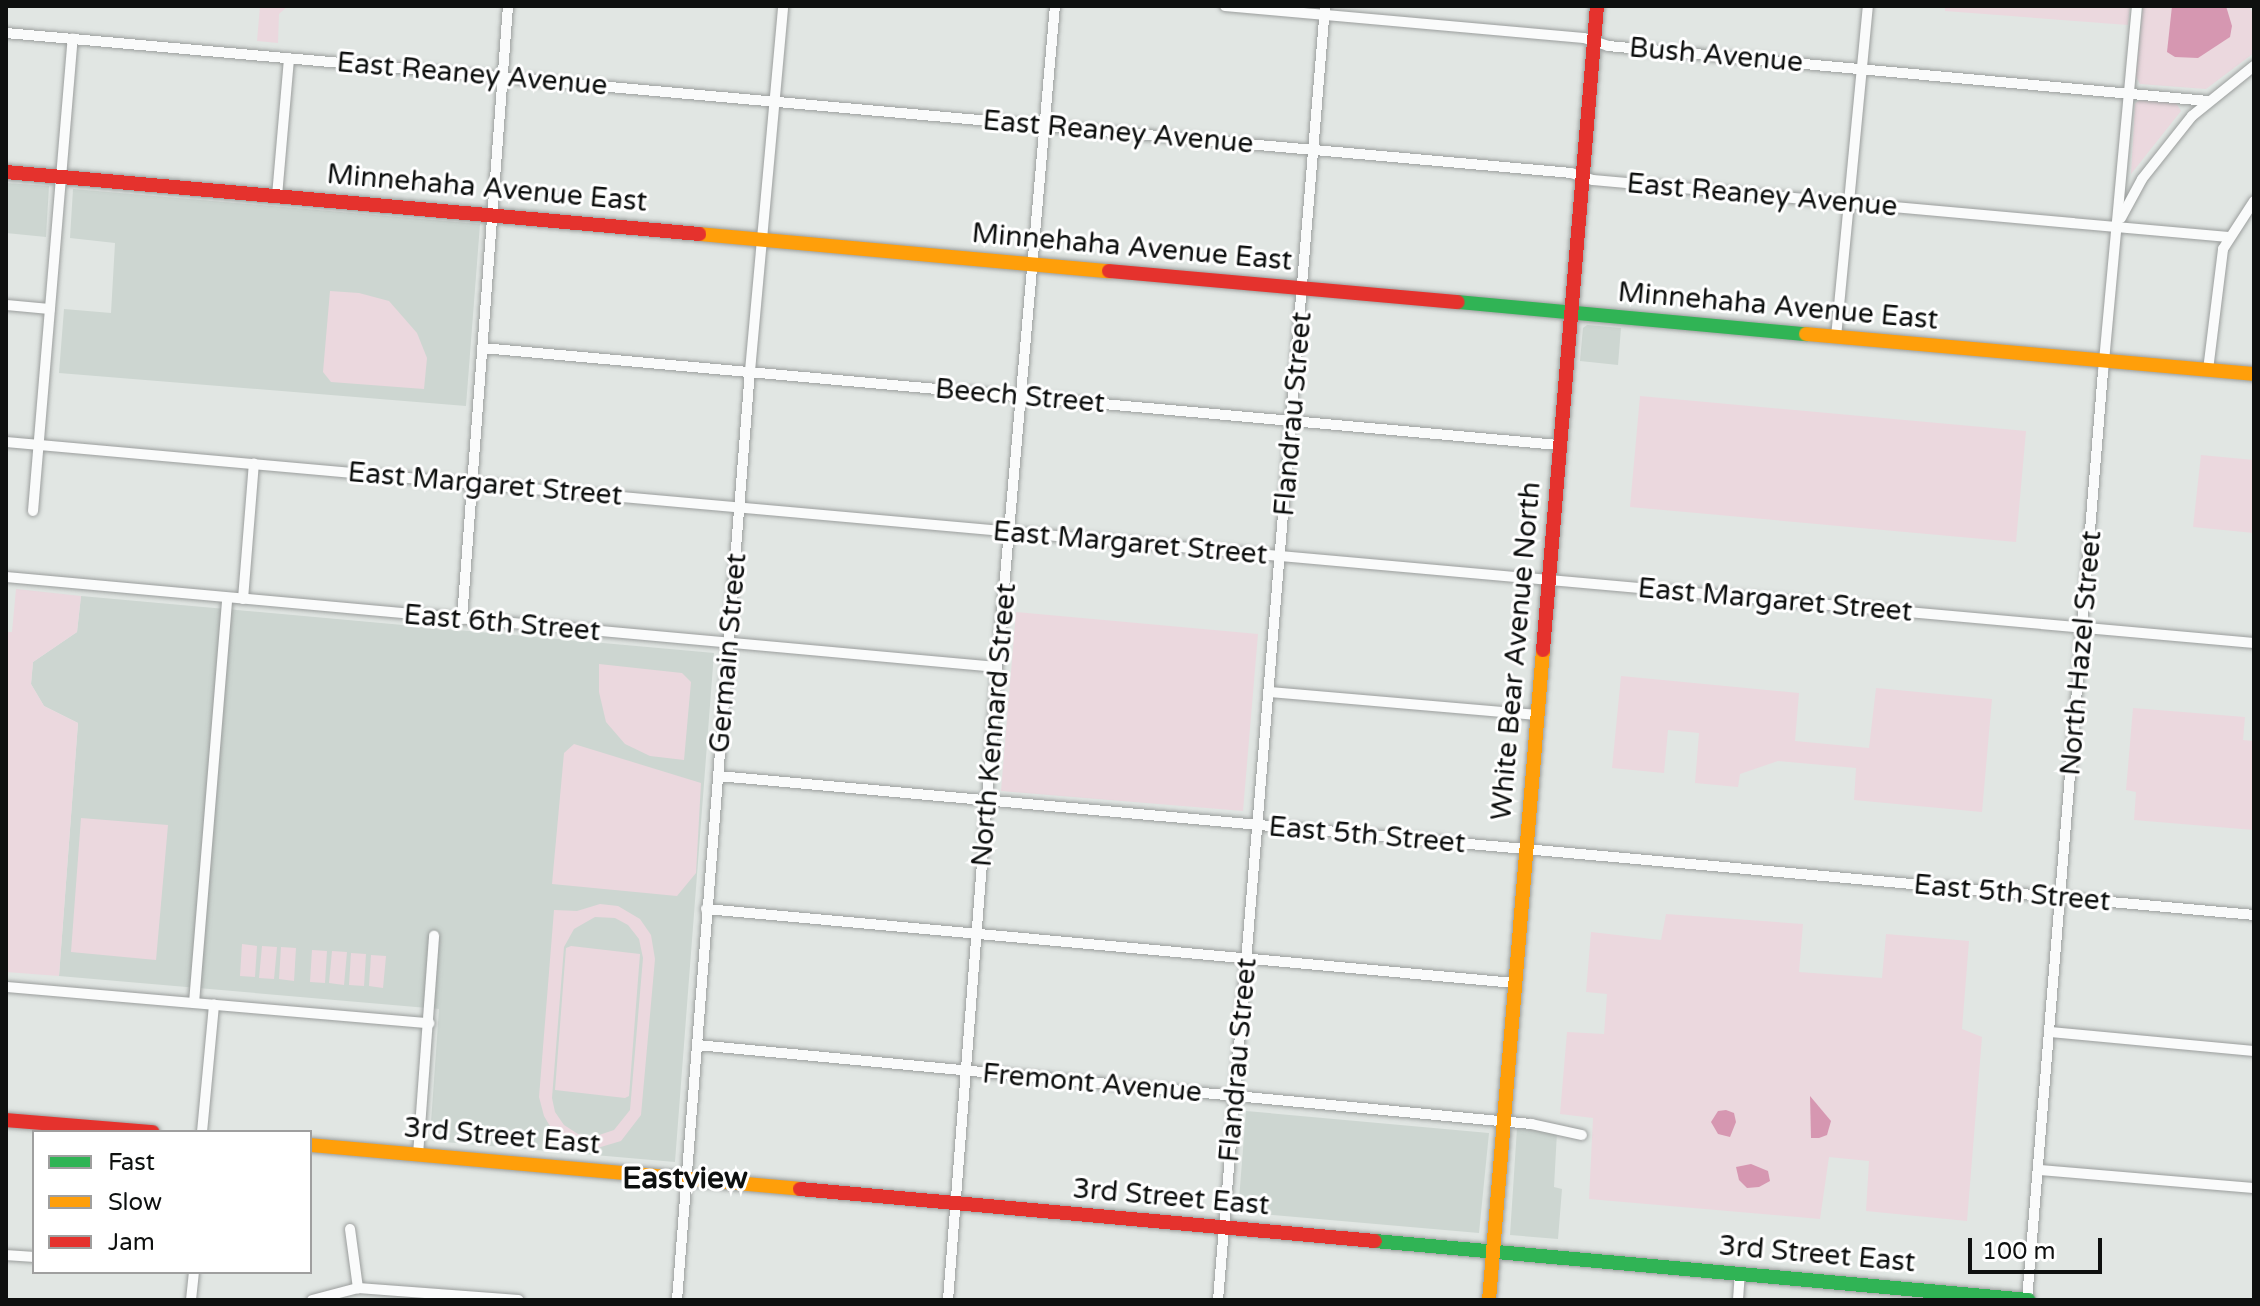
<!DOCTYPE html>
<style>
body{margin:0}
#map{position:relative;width:2260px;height:1306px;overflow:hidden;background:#e1e6e3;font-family:"Varela Round",sans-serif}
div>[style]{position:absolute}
.built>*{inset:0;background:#cdd6d1}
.green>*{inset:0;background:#ebd8de}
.water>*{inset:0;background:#d697b1}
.roads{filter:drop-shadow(0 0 2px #9b9e9d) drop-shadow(0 0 2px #9b9e9d)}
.street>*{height:10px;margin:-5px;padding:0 5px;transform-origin:5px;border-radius:5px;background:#fafbfb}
.fast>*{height:14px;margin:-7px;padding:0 7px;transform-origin:7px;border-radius:7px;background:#30b455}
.slow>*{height:14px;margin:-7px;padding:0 7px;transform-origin:7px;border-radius:7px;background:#ff9f0a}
.jam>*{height:14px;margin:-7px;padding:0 7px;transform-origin:7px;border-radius:7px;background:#e5322d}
span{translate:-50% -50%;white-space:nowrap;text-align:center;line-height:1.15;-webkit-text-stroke:6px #fff;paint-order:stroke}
.street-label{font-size:28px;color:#0e100f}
.neighbourhood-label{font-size:30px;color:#0e100f;font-weight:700}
.frame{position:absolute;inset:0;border:8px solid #0e100f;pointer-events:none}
.legend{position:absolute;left:32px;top:1130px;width:280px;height:144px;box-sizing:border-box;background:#fff;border:2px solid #9f9f9f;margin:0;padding:10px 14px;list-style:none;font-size:24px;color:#0e100f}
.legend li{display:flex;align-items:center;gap:16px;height:40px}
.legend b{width:40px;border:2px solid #9f9f9f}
.scale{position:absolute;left:1968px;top:1238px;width:134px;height:36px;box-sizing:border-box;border:4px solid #0e100f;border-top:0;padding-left:10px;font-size:24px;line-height:28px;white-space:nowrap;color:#0e100f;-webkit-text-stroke:6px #fff;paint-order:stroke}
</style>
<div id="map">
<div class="built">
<div style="clip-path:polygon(6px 183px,49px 186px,46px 237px,6px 233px)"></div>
<div style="clip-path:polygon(73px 189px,480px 224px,466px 406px,59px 373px,64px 309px,111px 313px,115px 243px,70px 238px)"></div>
<div style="clip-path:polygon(1587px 325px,1621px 328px,1618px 365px,1580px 361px,1583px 328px)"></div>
<div style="clip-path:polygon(81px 596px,714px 653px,675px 1162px,433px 1141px,430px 1136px,439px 1009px,59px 976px,78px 723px,44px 706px,31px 684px,33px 662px,77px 632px)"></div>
<div style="clip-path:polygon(1246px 1111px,1489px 1133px,1479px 1233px,1238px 1212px)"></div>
<div style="clip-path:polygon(1517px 1128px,1557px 1132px,1554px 1187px,1562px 1189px,1558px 1239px,1510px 1235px)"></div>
</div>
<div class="green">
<div style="clip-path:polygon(260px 6px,288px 6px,279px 14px,278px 43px,257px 41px)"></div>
<div style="clip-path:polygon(1945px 6px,2130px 6px,2128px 25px,1945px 11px)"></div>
<div style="clip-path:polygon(2143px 6px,2249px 6px,2254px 16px,2254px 53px,2206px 89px,2140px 84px,2136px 77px)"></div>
<div style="clip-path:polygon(2139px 100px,2176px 103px,2181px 111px,2131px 174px,2135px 104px)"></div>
<div style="clip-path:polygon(330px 291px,359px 293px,389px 301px,417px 333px,427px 358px,424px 389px,331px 382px,323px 372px)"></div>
<div style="clip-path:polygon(1640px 396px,2026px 431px,2016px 542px,1630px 507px)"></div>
<div style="clip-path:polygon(2201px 455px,2254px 460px,2254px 533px,2193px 527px)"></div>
<div style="clip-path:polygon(16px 589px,81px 596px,77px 632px,33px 662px,31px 684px,44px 706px,78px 723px,59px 976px,6px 972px,6px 632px,12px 632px)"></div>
<div style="clip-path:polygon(1016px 612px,1258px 634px,1243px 811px,1001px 791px)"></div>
<div style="clip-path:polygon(599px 664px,682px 673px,691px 682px,684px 760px,650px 756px,625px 744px,606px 722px,599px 692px)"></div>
<div style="clip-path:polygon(1621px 676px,1799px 693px,1795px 741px,1869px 748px,1876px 688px,1992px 699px,1982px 812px,1854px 800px,1856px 768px,1778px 761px,1740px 774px,1738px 787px,1695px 783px,1699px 733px,1668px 730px,1664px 773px,1612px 768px)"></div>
<div style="clip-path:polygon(2133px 708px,2245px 717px,2243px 740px,2254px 741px,2254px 830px,2134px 820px,2136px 792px,2126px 790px)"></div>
<div style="clip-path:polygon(574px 744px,701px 783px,696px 873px,677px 896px,552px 884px,564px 753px)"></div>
<div style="clip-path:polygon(81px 818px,168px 825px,156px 960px,71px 952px)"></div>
<div style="clip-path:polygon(evenodd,600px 904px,618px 906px,640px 919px,651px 935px,655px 959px,641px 1115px,621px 1141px,594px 1149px,574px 1146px,554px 1133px,544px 1116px,539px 1097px,554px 910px,577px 911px,600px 904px,595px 917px,615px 918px,628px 925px,639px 939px,643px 958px,630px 1110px,614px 1130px,593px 1137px,578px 1134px,564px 1125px,555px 1112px,552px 1098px,564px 947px,574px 929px,595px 917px)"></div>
<div style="clip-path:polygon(1666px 914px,1803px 924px,1799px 972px,1882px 978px,1886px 934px,1969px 941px,1962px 1029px,1982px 1037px,1967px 1221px,1866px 1211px,1869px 1161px,1829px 1157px,1820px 1219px,1589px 1199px,1593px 1118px,1560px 1114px,1567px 1032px,1604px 1034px,1607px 994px,1586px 992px,1591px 932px,1661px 940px)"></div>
<div style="clip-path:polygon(242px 944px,257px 946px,255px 977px,240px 976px)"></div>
<div style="clip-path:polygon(262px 946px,277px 947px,274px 979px,259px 978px)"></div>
<div style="clip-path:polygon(571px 946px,640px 954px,629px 1096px,625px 1098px,555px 1090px,566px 948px)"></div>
<div style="clip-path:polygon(281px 947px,296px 948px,294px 981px,279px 979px)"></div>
<div style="clip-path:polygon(312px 950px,327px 951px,325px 983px,310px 982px)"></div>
<div style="clip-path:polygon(332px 951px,347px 952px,344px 985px,329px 983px)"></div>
<div style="clip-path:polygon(351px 953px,366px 954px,364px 986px,349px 985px)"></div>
<div style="clip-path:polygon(371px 955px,386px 956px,383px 988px,369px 986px)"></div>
</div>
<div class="water">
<div style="clip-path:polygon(2172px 6px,2226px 6px,2232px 26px,2230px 37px,2198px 58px,2175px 57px,2167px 52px)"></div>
<div style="clip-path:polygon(1810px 1096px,1831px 1121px,1827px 1135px,1819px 1138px,1811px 1138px)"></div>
<div style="clip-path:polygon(1726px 1110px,1734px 1113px,1736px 1122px,1730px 1137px,1718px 1134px,1711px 1122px,1718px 1111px)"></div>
<div style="clip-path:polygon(1751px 1164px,1768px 1171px,1770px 1181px,1759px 1187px,1747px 1188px,1739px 1180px,1736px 1167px)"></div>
</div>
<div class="roads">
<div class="street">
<div style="left:1225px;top:6px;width:360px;rotate:5.1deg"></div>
<div style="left:1584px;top:38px;width:25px;rotate:18deg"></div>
<div style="left:1608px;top:46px;width:603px;rotate:5.24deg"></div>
<div style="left:6px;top:33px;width:1571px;rotate:5.11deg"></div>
<div style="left:1571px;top:173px;width:23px;rotate:18deg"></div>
<div style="left:1593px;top:180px;width:638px;rotate:5.13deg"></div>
<div style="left:277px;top:196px;width:138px;rotate:-85deg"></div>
<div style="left:2121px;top:218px;width:44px;rotate:-61.7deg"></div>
<div style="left:2142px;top:179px;width:80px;rotate:-51.6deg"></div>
<div style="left:2192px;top:116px;width:80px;rotate:-38.9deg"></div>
<div style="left:6px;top:305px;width:44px;rotate:5.2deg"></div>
<div style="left:1836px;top:337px;width:333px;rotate:-84.5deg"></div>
<div style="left:482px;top:348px;width:1081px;rotate:5.15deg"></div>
<div style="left:2208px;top:370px;width:122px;rotate:-82.9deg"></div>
<div style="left:2223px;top:249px;width:57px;rotate:-57.1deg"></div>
<div style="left:6px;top:442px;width:2257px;rotate:5.11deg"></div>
<div style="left:33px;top:511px;width:474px;rotate:-85.2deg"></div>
<div style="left:6px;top:577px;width:995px;rotate:5.19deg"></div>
<div style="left:243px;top:599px;width:136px;rotate:-85.4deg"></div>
<div style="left:462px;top:619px;width:615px;rotate:-85.71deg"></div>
<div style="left:1269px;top:692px;width:270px;rotate:4.9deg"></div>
<div style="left:718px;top:776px;width:1542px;rotate:5.17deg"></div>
<div style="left:706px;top:909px;width:811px;rotate:5.23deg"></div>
<div style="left:6px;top:987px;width:425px;rotate:4.9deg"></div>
<div style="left:194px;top:1003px;width:406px;rotate:-85.3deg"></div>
<div style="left:2050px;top:1032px;width:205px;rotate:5.3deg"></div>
<div style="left:697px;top:1045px;width:838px;rotate:5.41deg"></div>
<div style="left:1531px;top:1124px;width:52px;rotate:12.2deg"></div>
<div style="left:202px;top:1132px;width:128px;rotate:-84.6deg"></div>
<div style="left:418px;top:1155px;width:220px;rotate:-85.8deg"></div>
<div style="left:2039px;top:1170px;width:216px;rotate:4.8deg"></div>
<div style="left:350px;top:1229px;width:60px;rotate:82.3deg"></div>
<div style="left:6px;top:1255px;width:28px;rotate:4deg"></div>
<div style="left:191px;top:1300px;width:28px;rotate:-84deg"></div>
<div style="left:312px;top:1300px;width:48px;rotate:-14.6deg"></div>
<div style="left:358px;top:1288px;width:161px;rotate:4.3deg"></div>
<div style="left:677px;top:1300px;width:932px;rotate:-85.51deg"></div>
<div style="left:750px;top:371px;width:366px;rotate:-84.8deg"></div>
<div style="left:948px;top:1300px;width:645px;rotate:-85.55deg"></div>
<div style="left:998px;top:657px;width:653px;rotate:-85deg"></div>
<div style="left:1218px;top:1300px;width:1298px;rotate:-85.27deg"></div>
<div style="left:1738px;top:1300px;width:27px;rotate:-86deg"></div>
<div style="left:2027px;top:1300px;width:931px;rotate:-85.32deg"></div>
<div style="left:2103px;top:372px;width:368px;rotate:-84.7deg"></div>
</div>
<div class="fast">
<div style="left:1458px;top:302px;width:349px;rotate:5.3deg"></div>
<div style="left:1375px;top:1241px;width:656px;rotate:5.16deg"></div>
</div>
<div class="slow">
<div style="left:699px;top:234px;width:412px;rotate:5.2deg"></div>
<div style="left:1806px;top:334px;width:450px;rotate:5.1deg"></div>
<div style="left:310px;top:1145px;width:492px;rotate:5.1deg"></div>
<div style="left:1489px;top:1300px;width:652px;rotate:-85.25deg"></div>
</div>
<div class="jam">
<div style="left:6px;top:172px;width:696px;rotate:5.11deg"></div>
<div style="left:1109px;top:271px;width:350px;rotate:5.1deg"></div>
<div style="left:1543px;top:650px;width:646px;rotate:-85.21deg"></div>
<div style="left:6px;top:1120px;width:147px;rotate:4.7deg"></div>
<div style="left:800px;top:1189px;width:577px;rotate:5.17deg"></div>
</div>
</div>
<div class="street-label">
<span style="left:1716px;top:55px;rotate:5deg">Bush Avenue</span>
<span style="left:472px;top:74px;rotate:5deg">East Reaney Avenue</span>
<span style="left:1118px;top:132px;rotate:5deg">East Reaney Avenue</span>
<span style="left:487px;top:188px;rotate:5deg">Minnehaha Avenue East</span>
<span style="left:1762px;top:195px;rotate:5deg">East Reaney Avenue</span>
<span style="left:1132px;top:247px;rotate:5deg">Minnehaha Avenue East</span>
<span style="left:1778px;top:306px;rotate:5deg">Minnehaha Avenue East</span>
<span style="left:1020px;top:396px;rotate:5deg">Beech Street</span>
<span style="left:1293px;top:414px;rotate:-85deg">Flandrau Street</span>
<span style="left:485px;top:484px;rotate:5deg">East Margaret Street</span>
<span style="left:1130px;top:543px;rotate:5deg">East Margaret Street</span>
<span style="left:1775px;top:600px;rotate:5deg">East Margaret Street</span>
<span style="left:502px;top:623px;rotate:5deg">East 6th Street</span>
<span style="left:1516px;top:651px;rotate:-85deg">White Bear Avenue North</span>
<span style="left:728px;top:653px;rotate:-85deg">Germain Street</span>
<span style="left:2081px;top:653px;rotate:-85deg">North Hazel Street</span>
<span style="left:994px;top:725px;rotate:-85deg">North Kennard Street</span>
<span style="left:1367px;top:835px;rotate:5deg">East 5th Street</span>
<span style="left:2012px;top:893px;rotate:5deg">East 5th Street</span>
<span style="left:1238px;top:1060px;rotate:-85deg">Flandrau Street</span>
<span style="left:1092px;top:1083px;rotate:5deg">Fremont Avenue</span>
<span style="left:502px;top:1136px;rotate:5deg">3rd Street East</span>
<span style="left:1171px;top:1197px;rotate:5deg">3rd Street East</span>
<span style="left:1817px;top:1254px;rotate:5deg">3rd Street East</span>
</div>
<div class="neighbourhood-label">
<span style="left:685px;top:1179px">Eastview</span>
</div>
<div class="frame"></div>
<ul class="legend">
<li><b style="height:10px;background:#30b455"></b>Fast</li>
<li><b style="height:10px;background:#ff9f0a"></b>Slow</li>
<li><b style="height:10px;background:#e5322d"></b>Jam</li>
</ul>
<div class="scale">100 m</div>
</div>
